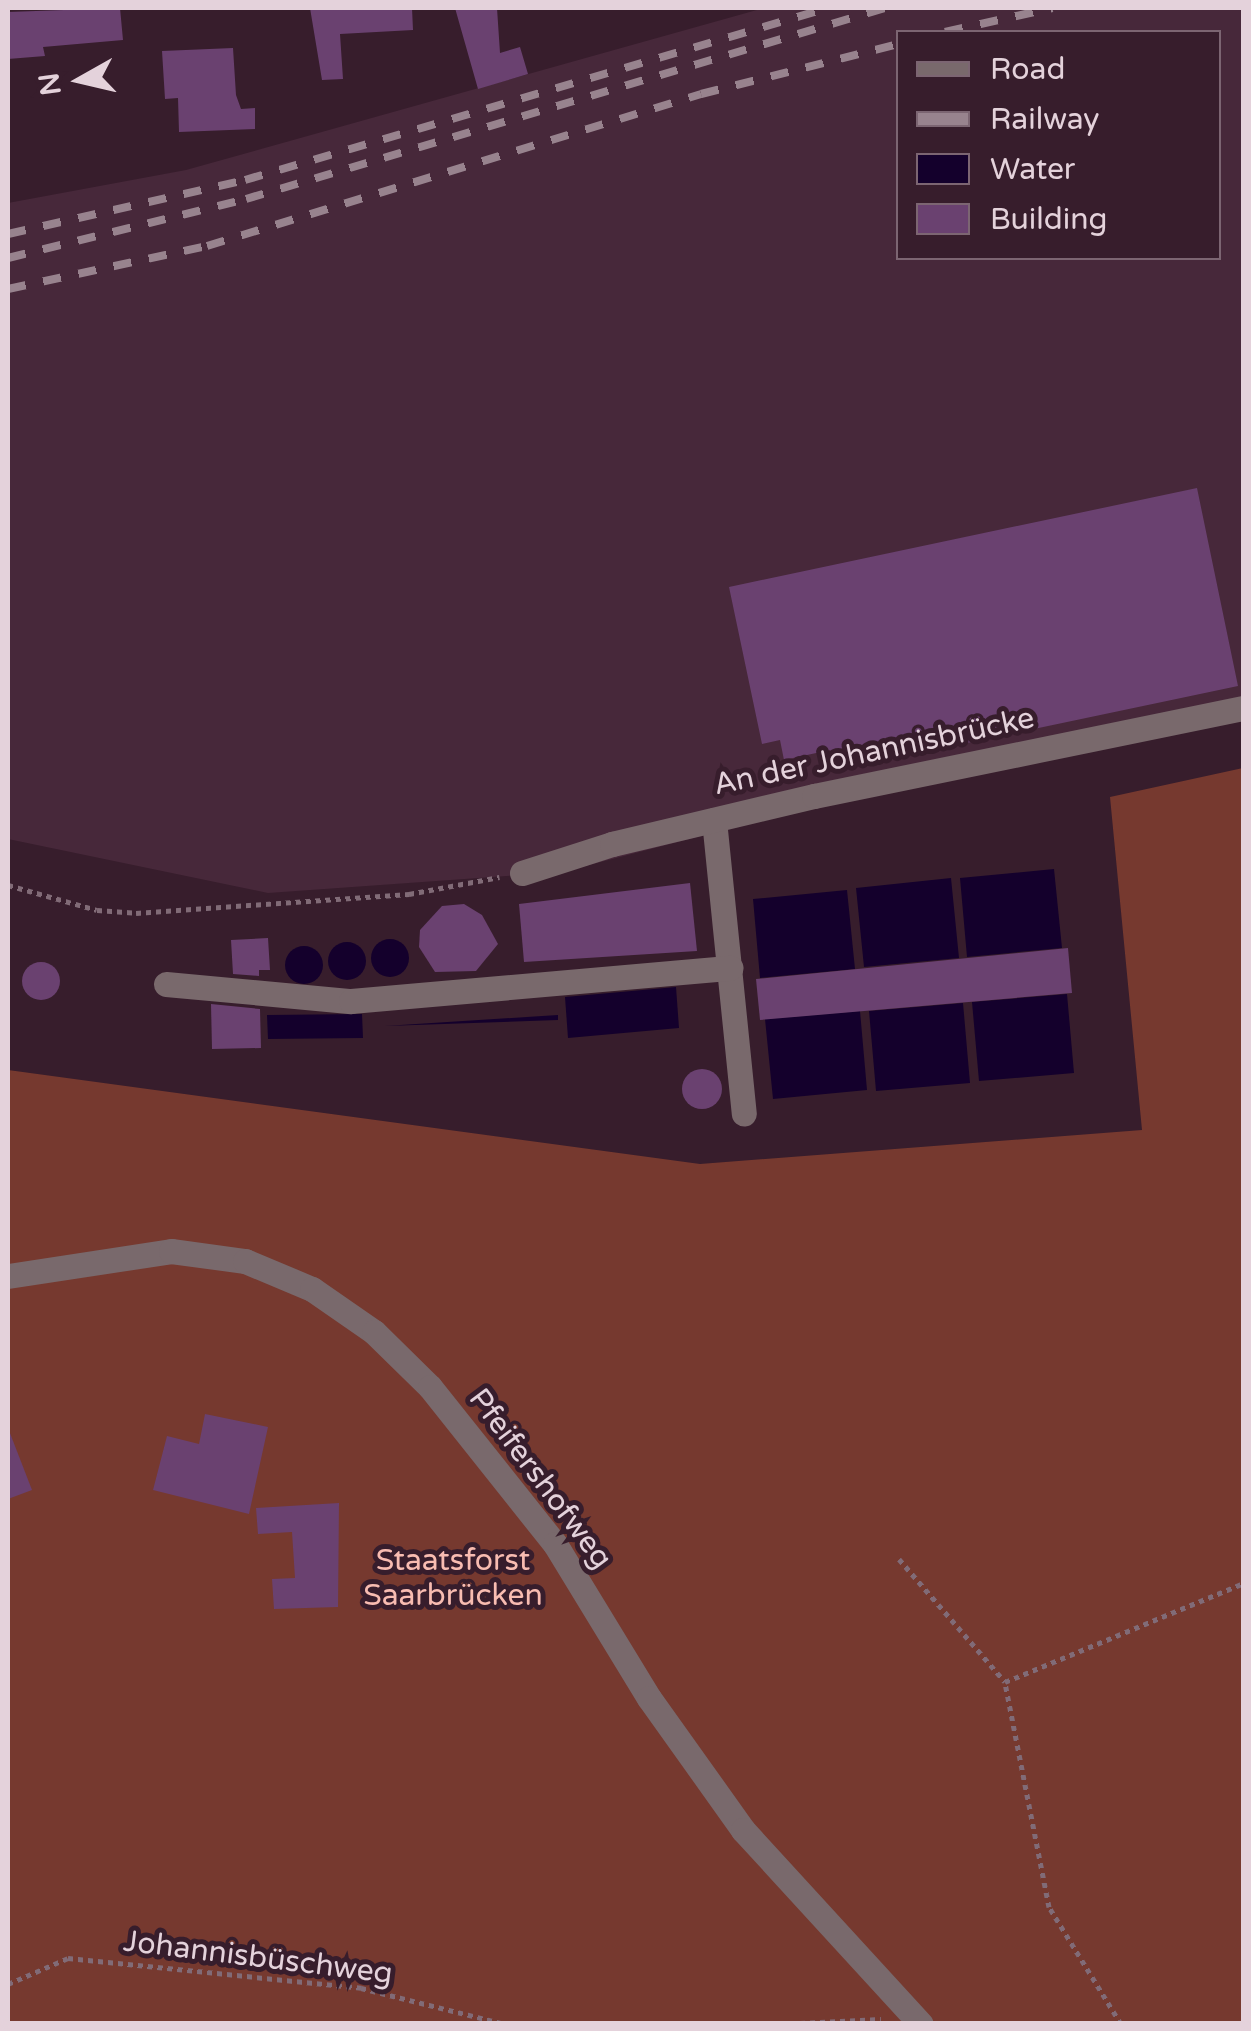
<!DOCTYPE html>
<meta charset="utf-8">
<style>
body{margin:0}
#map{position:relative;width:1251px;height:2031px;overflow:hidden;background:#371d2c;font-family:"Varela Round",sans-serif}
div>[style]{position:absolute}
.built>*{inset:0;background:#47283a}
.forest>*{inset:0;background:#76392f}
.water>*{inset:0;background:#14002c}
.round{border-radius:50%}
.building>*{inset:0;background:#6a4170}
.path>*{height:5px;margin-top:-2.5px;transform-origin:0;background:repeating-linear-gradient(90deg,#816b77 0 5px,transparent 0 10px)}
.minor>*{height:25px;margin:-12.5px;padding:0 12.5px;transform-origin:12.5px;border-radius:12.5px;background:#79696c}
.rail>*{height:8px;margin-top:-4px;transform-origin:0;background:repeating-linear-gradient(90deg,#98838e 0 18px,transparent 0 36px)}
span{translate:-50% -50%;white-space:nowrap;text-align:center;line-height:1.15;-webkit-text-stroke:10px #371d2c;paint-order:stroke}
.street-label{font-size:30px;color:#e4d2db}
.park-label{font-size:30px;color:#f8bcb1}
.frame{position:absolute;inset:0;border:10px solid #e4d2db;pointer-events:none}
.legend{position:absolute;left:896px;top:30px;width:325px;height:230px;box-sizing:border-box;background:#371d2c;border:2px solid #7c6572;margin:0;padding:12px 18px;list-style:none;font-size:30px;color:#e4d2db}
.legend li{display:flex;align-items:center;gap:20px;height:50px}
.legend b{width:50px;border:2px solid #7c6572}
.north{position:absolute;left:30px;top:30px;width:100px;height:100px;-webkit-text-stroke:8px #371d2c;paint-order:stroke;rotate:262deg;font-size:28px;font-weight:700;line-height:40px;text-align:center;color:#e4d2db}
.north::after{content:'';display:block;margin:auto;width:35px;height:45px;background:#e4d2db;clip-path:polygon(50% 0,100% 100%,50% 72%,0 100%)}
</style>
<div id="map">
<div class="built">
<div style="clip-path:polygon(evenodd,764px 8px,1243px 8px,1243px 696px,562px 872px,268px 893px,8px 839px,8px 203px,186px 170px,764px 8px,898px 32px,1218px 32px,1218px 258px,898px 258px,898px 32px)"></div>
</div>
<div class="forest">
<div style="clip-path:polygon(1243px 768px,1243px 2023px,8px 2024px,8px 1070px,700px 1164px,1142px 1130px,1110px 797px)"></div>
</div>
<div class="water">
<div style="clip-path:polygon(1054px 869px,1062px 948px,967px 957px,960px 878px)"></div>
<div style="clip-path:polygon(951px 878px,959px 958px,864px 967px,856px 888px)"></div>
<div style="clip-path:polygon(847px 890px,855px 969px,760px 978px,753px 899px)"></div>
<div class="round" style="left:371px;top:939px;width:38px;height:38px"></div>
<div class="round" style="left:328px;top:942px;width:38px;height:38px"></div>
<div class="round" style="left:285px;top:946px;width:38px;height:38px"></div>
<div style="clip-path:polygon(676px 987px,679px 1028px,568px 1038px,565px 997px)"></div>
<div style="clip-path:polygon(1067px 994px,1074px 1073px,979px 1081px,972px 1002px)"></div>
<div style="clip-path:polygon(963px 1003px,970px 1083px,876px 1091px,869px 1011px)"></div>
<div style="clip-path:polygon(860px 1011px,867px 1090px,773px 1099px,765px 1019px)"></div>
<div style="clip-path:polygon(362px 1014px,363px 1038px,268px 1039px,267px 1015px)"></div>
<div style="clip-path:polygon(558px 1015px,558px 1020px,385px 1026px)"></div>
</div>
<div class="building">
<div style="clip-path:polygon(120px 8px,123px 40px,43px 47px,45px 56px,8px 59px,8px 12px)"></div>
<div style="clip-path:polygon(310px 8px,412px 8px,413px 30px,340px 34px,343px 79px,322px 80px)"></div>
<div style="clip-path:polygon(455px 8px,497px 8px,500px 53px,520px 47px,528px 74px,478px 89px)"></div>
<div style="clip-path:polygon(233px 48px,236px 95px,241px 109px,255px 108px,255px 129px,179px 132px,178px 98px,165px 99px,162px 51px)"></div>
<div style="clip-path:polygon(1197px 488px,1238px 686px,848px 768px,834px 765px,830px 750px,784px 760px,780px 740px,762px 744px,729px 587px)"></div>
<div style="clip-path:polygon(690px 883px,697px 951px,524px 962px,519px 904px)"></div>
<div style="clip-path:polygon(464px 904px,482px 915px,498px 944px,476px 971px,435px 972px,419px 947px,420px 930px,442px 906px)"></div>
<div style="clip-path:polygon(268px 938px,270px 970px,259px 970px,259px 976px,233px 974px,231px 940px)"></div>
<div style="clip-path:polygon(1068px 948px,1072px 993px,760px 1020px,756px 979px)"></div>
<div class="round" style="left:22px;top:962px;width:38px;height:38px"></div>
<div style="clip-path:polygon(211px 1004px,260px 1009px,261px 1048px,212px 1049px)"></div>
<div class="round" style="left:682px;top:1069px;width:40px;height:40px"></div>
<div style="clip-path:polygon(205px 1414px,268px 1427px,249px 1514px,153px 1490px,167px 1436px,199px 1444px)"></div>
<div style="clip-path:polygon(8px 1428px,32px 1490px,8px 1499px)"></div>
<div style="clip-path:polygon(339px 1503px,338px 1607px,274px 1609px,272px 1579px,295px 1578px,292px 1532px,258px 1534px,256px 1508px)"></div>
</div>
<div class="path">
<div style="left:8px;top:885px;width:92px;rotate:15.7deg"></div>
<div style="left:97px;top:910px;width:39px;rotate:4deg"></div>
<div style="left:136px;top:913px;width:274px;rotate:-4deg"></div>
<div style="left:409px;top:894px;width:92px;rotate:-10.7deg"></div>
<div style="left:899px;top:1559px;width:162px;rotate:49.2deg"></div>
<div style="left:8px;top:1984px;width:65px;rotate:-23.4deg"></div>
<div style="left:68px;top:1958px;width:295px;rotate:5.8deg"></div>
<div style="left:361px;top:1988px;width:148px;rotate:14deg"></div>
<div style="left:780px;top:2024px;width:101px;rotate:-2.8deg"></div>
<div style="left:1121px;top:2024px;width:137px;rotate:-121.6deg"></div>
<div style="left:1049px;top:1907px;width:229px;rotate:-101.1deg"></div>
<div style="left:1005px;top:1682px;width:259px;rotate:-22.5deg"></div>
</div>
<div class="minor">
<div style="left:714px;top:820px;width:295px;rotate:84.2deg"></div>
<div style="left:522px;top:873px;width:95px;rotate:-17.9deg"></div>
<div style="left:612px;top:844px;width:208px;rotate:-13.4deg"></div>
<div style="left:814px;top:796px;width:439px;rotate:-11.6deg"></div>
<div style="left:166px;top:984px;width:186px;rotate:5.3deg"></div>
<div style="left:351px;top:1001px;width:381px;rotate:-5deg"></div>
<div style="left:8px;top:1276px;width:165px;rotate:-8.7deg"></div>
<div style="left:171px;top:1251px;width:75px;rotate:7.7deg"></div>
<div style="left:245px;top:1261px;width:73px;rotate:22.7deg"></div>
<div style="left:312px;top:1289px;width:75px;rotate:34.7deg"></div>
<div style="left:374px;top:1332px;width:78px;rotate:44.5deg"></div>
<div style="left:430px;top:1387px;width:201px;rotate:51.5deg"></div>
<div style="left:555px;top:1544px;width:180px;rotate:58.6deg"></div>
<div style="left:649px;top:1698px;width:162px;rotate:54.5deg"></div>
<div style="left:743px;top:1830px;width:263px;rotate:47.5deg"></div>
</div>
<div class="rail">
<div style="left:945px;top:32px;width:110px;rotate:-12.6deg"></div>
<div style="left:8px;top:234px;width:243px;rotate:-12.8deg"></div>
<div style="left:245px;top:180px;width:608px;rotate:-16.44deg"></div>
<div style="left:8px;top:258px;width:245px;rotate:-13.9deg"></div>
<div style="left:246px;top:199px;width:667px;rotate:-16.64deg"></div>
<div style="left:8px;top:289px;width:204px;rotate:-12.2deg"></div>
<div style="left:207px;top:246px;width:517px;rotate:-17.1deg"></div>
<div style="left:701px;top:94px;width:203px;rotate:-14.2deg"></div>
</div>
<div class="street-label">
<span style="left:874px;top:752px;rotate:-12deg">An der Johannisbrücke</span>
<span style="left:540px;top:1479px;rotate:53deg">Pfeifershofweg</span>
<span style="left:258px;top:1958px;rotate:7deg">Johannisbüschweg</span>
</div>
<div class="park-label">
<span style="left:453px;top:1578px">Staatsforst<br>Saarbrücken</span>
</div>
<div class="frame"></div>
<ul class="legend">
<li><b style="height:12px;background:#79696c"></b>Road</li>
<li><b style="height:12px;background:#98838e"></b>Railway</li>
<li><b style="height:28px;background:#14002c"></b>Water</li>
<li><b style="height:28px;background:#6a4170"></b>Building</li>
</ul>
<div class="north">N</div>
</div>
